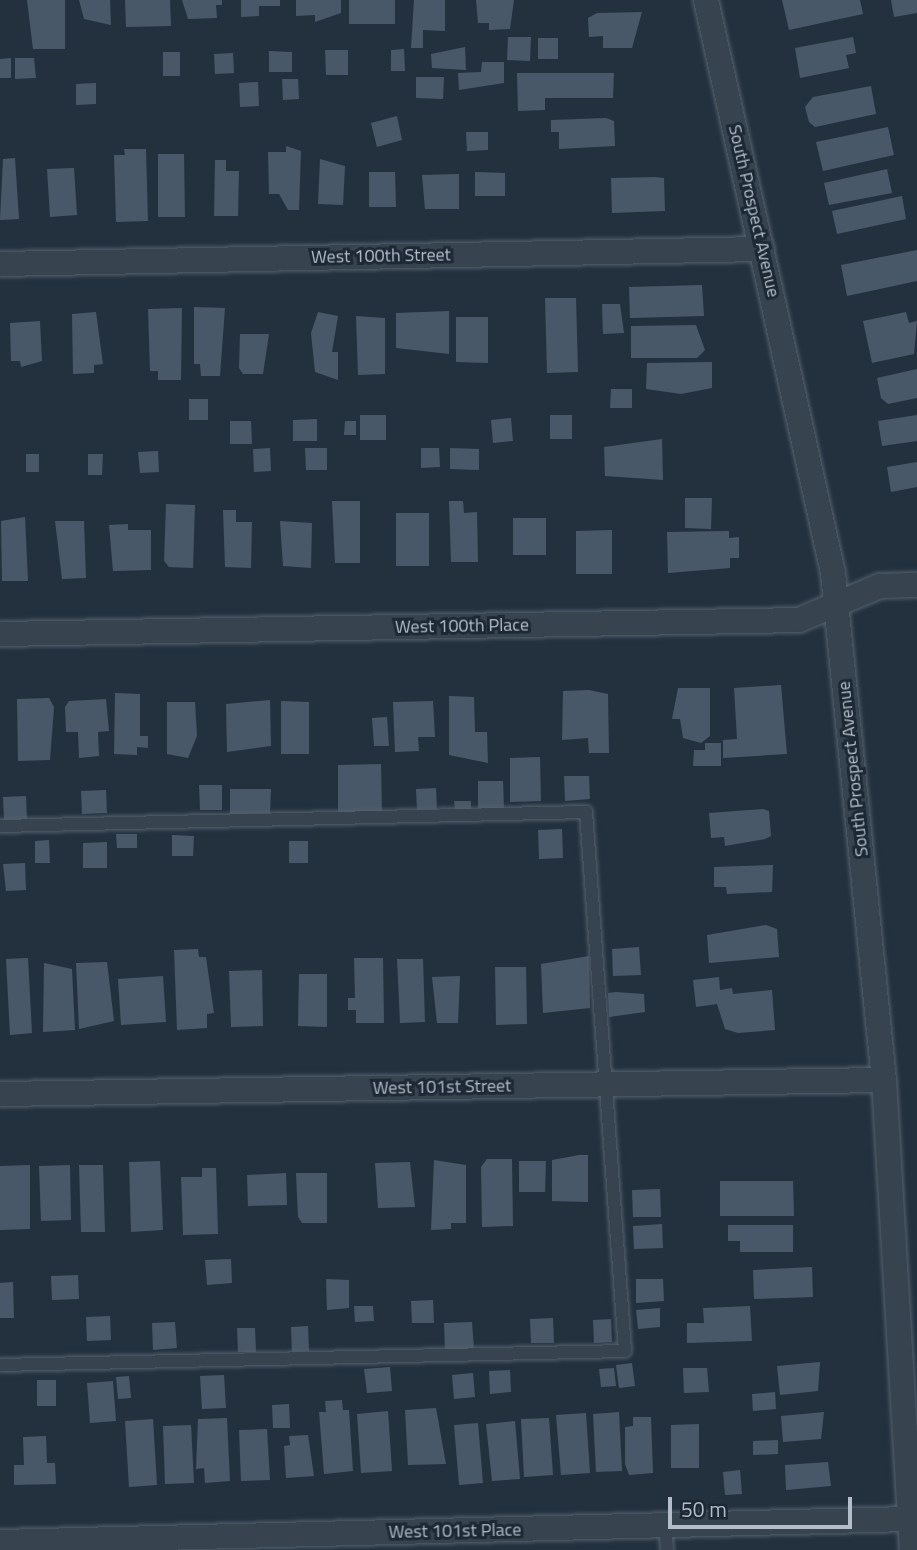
<!DOCTYPE html>
<style>
body{margin:0}
#map{position:relative;width:917px;height:1550px;overflow:hidden;background:#23313f;font-family:"Titillium Web",sans-serif}
div>[style]{position:absolute}
.building>*{inset:0;background:#495868}
.roads{filter:drop-shadow(0 0 2px #55616d) drop-shadow(0 0 2px #55616d)}
.service>*{height:12px;margin:-6px;padding:0 6px;transform-origin:6px;border-radius:6px;background:#37434f}
.minor>*{height:24px;margin:-12px;padding:0 12px;transform-origin:12px;border-radius:12px;background:#37434f}
span{translate:-50% -50%;white-space:nowrap;text-align:center;line-height:1.15;-webkit-text-stroke:6px #1c2834;paint-order:stroke}
.street-label{font-size:18px;color:#b3beca}
.scale{position:absolute;left:668px;top:1497px;width:184px;height:32px;box-sizing:border-box;border:4px solid #b3beca;border-top:0;padding-left:9px;font-size:21px;line-height:24px;white-space:nowrap;color:#b3beca;-webkit-text-stroke:5px #1c2834;paint-order:stroke}
</style>
<div id="map">
<div class="building">
<div style="clip-path:polygon(27px 0,65px 0,65px 49px,33px 49px)"></div>
<div style="clip-path:polygon(79px 0,110px 0,111px 25px,84px 19px)"></div>
<div style="clip-path:polygon(125px 0,170px 0,171px 26px,126px 27px)"></div>
<div style="clip-path:polygon(182px 0,222px 0,222px 5px,216px 5px,217px 18px,188px 19px)"></div>
<div style="clip-path:polygon(241px 0,280px 0,280px 6px,259px 6px,259px 16px,241px 17px)"></div>
<div style="clip-path:polygon(296px 0,341px 0,341px 13px,315px 22px,315px 15px,296px 16px)"></div>
<div style="clip-path:polygon(349px 0,395px 0,395px 24px,349px 24px)"></div>
<div style="clip-path:polygon(414px 0,445px 0,445px 31px,423px 30px,423px 48px,411px 48px)"></div>
<div style="clip-path:polygon(476px 0,514px 0,510px 29px,489px 30px,489px 23px,478px 23px)"></div>
<div style="clip-path:polygon(782px 0,860px 0,863px 14px,789px 30px)"></div>
<div style="clip-path:polygon(891px 0,917px 0,917px 13px,894px 17px)"></div>
<div style="clip-path:polygon(642px 12px,632px 48px,603px 48px,603px 36px,589px 37px,588px 18px,597px 13px)"></div>
<div style="clip-path:polygon(508px 37px,531px 37px,530px 61px,507px 60px)"></div>
<div style="clip-path:polygon(853px 37px,856px 53px,846px 55px,849px 68px,800px 78px,795px 48px)"></div>
<div style="clip-path:polygon(538px 38px,558px 38px,558px 59px,538px 59px)"></div>
<div style="clip-path:polygon(465px 47px,466px 70px,432px 68px,431px 54px)"></div>
<div style="clip-path:polygon(404px 49px,405px 71px,391px 71px,391px 50px)"></div>
<div style="clip-path:polygon(325px 50px,348px 50px,348px 75px,326px 75px)"></div>
<div style="clip-path:polygon(269px 51px,292px 52px,292px 72px,269px 72px)"></div>
<div style="clip-path:polygon(163px 52px,180px 52px,180px 76px,163px 76px)"></div>
<div style="clip-path:polygon(233px 53px,234px 73px,215px 74px,214px 54px)"></div>
<div style="clip-path:polygon(11px 58px,11px 78px,0 78px,0 59px)"></div>
<div style="clip-path:polygon(15px 58px,34px 58px,36px 78px,15px 79px)"></div>
<div style="clip-path:polygon(482px 62px,504px 62px,504px 83px,459px 90px,458px 73px,481px 72px)"></div>
<div style="clip-path:polygon(517px 73px,614px 73px,613px 98px,545px 98px,545px 110px,518px 111px)"></div>
<div style="clip-path:polygon(416px 77px,444px 77px,443px 99px,416px 98px)"></div>
<div style="clip-path:polygon(282px 79px,298px 79px,299px 99px,283px 100px)"></div>
<div style="clip-path:polygon(258px 82px,259px 106px,240px 107px,239px 83px)"></div>
<div style="clip-path:polygon(96px 83px,96px 104px,76px 105px,76px 84px)"></div>
<div style="clip-path:polygon(871px 86px,876px 114px,815px 127px,809px 122px,805px 107px,813px 97px)"></div>
<div style="clip-path:polygon(397px 116px,402px 140px,377px 147px,371px 123px)"></div>
<div style="clip-path:polygon(606px 118px,614px 121px,615px 146px,559px 149px,559px 132px,551px 132px,551px 120px)"></div>
<div style="clip-path:polygon(888px 127px,894px 155px,823px 171px,816px 142px)"></div>
<div style="clip-path:polygon(466px 132px,488px 132px,488px 150px,467px 151px)"></div>
<div style="clip-path:polygon(286px 146px,301px 151px,299px 210px,288px 210px,279px 194px,269px 194px,268px 152px,286px 152px)"></div>
<div style="clip-path:polygon(124px 149px,146px 149px,148px 221px,116px 222px,114px 155px,125px 155px)"></div>
<div style="clip-path:polygon(158px 154px,184px 154px,185px 217px,158px 217px)"></div>
<div style="clip-path:polygon(15px 158px,19px 219px,0 220px,3px 159px)"></div>
<div style="clip-path:polygon(320px 159px,345px 166px,343px 205px,318px 204px)"></div>
<div style="clip-path:polygon(215px 160px,226px 160px,226px 171px,239px 171px,238px 216px,214px 216px)"></div>
<div style="clip-path:polygon(74px 168px,77px 215px,50px 217px,47px 169px)"></div>
<div style="clip-path:polygon(887px 169px,892px 193px,829px 205px,824px 183px)"></div>
<div style="clip-path:polygon(369px 172px,395px 172px,396px 207px,369px 207px)"></div>
<div style="clip-path:polygon(475px 172px,505px 173px,505px 196px,475px 196px)"></div>
<div style="clip-path:polygon(459px 174px,459px 209px,425px 209px,422px 175px)"></div>
<div style="clip-path:polygon(655px 177px,664px 178px,665px 211px,612px 213px,611px 178px)"></div>
<div style="clip-path:polygon(902px 196px,906px 219px,837px 234px,832px 211px)"></div>
<div style="clip-path:polygon(917px 250px,917px 281px,847px 296px,841px 265px)"></div>
<div style="clip-path:polygon(702px 285px,704px 316px,630px 318px,629px 287px)"></div>
<div style="clip-path:polygon(545px 298px,576px 298px,578px 372px,547px 373px)"></div>
<div style="clip-path:polygon(602px 304px,620px 304px,624px 333px,603px 334px)"></div>
<div style="clip-path:polygon(194px 307px,225px 308px,220px 376px,201px 376px,200px 364px,194px 364px)"></div>
<div style="clip-path:polygon(182px 308px,181px 380px,158px 380px,158px 371px,150px 371px,148px 309px)"></div>
<div style="clip-path:polygon(449px 311px,449px 354px,396px 348px,396px 313px)"></div>
<div style="clip-path:polygon(96px 312px,103px 364px,94px 365px,94px 373px,73px 374px,72px 314px)"></div>
<div style="clip-path:polygon(318px 312px,338px 316px,332px 352px,338px 352px,338px 380px,315px 372px,311px 333px)"></div>
<div style="clip-path:polygon(906px 312px,909px 323px,917px 321px,914px 354px,872px 363px,863px 321px)"></div>
<div style="clip-path:polygon(356px 316px,385px 318px,385px 374px,358px 375px)"></div>
<div style="clip-path:polygon(456px 317px,488px 317px,488px 363px,456px 362px)"></div>
<div style="clip-path:polygon(40px 321px,42px 361px,21px 367px,20px 361px,11px 361px,10px 323px)"></div>
<div style="clip-path:polygon(696px 325px,705px 350px,697px 358px,631px 358px,631px 326px)"></div>
<div style="clip-path:polygon(240px 334px,269px 334px,263px 374px,243px 374px,239px 368px)"></div>
<div style="clip-path:polygon(712px 362px,712px 388px,681px 394px,646px 389px,647px 363px)"></div>
<div style="clip-path:polygon(917px 369px,917px 398px,888px 404px,881px 398px,877px 378px)"></div>
<div style="clip-path:polygon(611px 389px,632px 389px,632px 408px,610px 408px)"></div>
<div style="clip-path:polygon(189px 399px,208px 399px,208px 420px,189px 420px)"></div>
<div style="clip-path:polygon(360px 415px,386px 415px,386px 440px,360px 440px)"></div>
<div style="clip-path:polygon(550px 415px,572px 415px,572px 439px,550px 439px)"></div>
<div style="clip-path:polygon(917px 415px,917px 441px,882px 446px,878px 421px)"></div>
<div style="clip-path:polygon(511px 418px,513px 441px,493px 443px,491px 420px)"></div>
<div style="clip-path:polygon(317px 419px,317px 441px,293px 441px,293px 420px)"></div>
<div style="clip-path:polygon(230px 421px,251px 421px,252px 444px,230px 444px)"></div>
<div style="clip-path:polygon(345px 421px,356px 421px,356px 435px,344px 435px)"></div>
<div style="clip-path:polygon(662px 439px,663px 480px,605px 476px,604px 447px)"></div>
<div style="clip-path:polygon(270px 448px,271px 471px,254px 472px,253px 449px)"></div>
<div style="clip-path:polygon(305px 448px,327px 448px,327px 470px,306px 470px)"></div>
<div style="clip-path:polygon(421px 448px,439px 448px,440px 467px,421px 468px)"></div>
<div style="clip-path:polygon(450px 448px,479px 449px,479px 470px,450px 469px)"></div>
<div style="clip-path:polygon(158px 451px,159px 472px,140px 473px,138px 452px)"></div>
<div style="clip-path:polygon(26px 454px,39px 454px,39px 472px,26px 472px)"></div>
<div style="clip-path:polygon(88px 454px,103px 454px,102px 475px,88px 475px)"></div>
<div style="clip-path:polygon(917px 462px,917px 487px,891px 492px,887px 467px)"></div>
<div style="clip-path:polygon(685px 498px,712px 498px,711px 529px,685px 528px)"></div>
<div style="clip-path:polygon(332px 501px,360px 501px,360px 563px,335px 563px)"></div>
<div style="clip-path:polygon(449px 501px,463px 501px,464px 513px,477px 512px,478px 562px,451px 562px)"></div>
<div style="clip-path:polygon(166px 504px,195px 505px,193px 568px,169px 567px,164px 561px)"></div>
<div style="clip-path:polygon(223px 510px,236px 510px,236px 522px,252px 522px,251px 568px,225px 567px)"></div>
<div style="clip-path:polygon(396px 513px,429px 513px,429px 566px,396px 566px)"></div>
<div style="clip-path:polygon(25px 517px,28px 581px,2px 581px,1px 521px)"></div>
<div style="clip-path:polygon(513px 518px,546px 518px,546px 555px,513px 555px)"></div>
<div style="clip-path:polygon(55px 521px,84px 521px,86px 578px,62px 579px)"></div>
<div style="clip-path:polygon(280px 521px,312px 523px,311px 568px,283px 566px)"></div>
<div style="clip-path:polygon(128px 524px,128px 530px,151px 530px,151px 570px,113px 571px,109px 525px)"></div>
<div style="clip-path:polygon(612px 530px,612px 574px,576px 574px,576px 531px)"></div>
<div style="clip-path:polygon(729px 531px,729px 538px,739px 537px,739px 558px,730px 558px,730px 568px,668px 573px,667px 532px)"></div>
<div style="clip-path:polygon(781px 685px,787px 754px,723px 758px,723px 740px,737px 739px,734px 688px)"></div>
<div style="clip-path:polygon(678px 688px,710px 688px,710px 736px,701px 743px,683px 738px,680px 719px,672px 719px)"></div>
<div style="clip-path:polygon(589px 690px,608px 694px,609px 753px,589px 753px,588px 738px,562px 740px,563px 691px)"></div>
<div style="clip-path:polygon(115px 693px,140px 694px,140px 736px,148px 736px,148px 748px,137px 747px,137px 755px,114px 754px)"></div>
<div style="clip-path:polygon(449px 696px,474px 697px,475px 732px,487px 732px,488px 763px,449px 755px)"></div>
<div style="clip-path:polygon(49px 698px,54px 707px,50px 760px,18px 761px,17px 699px)"></div>
<div style="clip-path:polygon(106px 699px,109px 731px,98px 732px,99px 756px,79px 758px,78px 732px,66px 732px,65px 707px,69px 701px)"></div>
<div style="clip-path:polygon(270px 700px,271px 746px,227px 752px,226px 704px)"></div>
<div style="clip-path:polygon(281px 701px,309px 702px,309px 754px,281px 754px)"></div>
<div style="clip-path:polygon(433px 701px,435px 737px,418px 737px,419px 751px,395px 752px,393px 702px)"></div>
<div style="clip-path:polygon(167px 702px,195px 702px,197px 736px,188px 758px,167px 754px)"></div>
<div style="clip-path:polygon(387px 717px,389px 746px,374px 746px,372px 718px)"></div>
<div style="clip-path:polygon(705px 743px,721px 743px,721px 766px,693px 766px,694px 750px,705px 750px)"></div>
<div style="clip-path:polygon(540px 757px,541px 801px,510px 802px,510px 758px)"></div>
<div style="clip-path:polygon(381px 764px,382px 812px,338px 813px,338px 765px)"></div>
<div style="clip-path:polygon(564px 776px,589px 776px,590px 799px,565px 801px)"></div>
<div style="clip-path:polygon(478px 781px,503px 781px,504px 808px,478px 808px)"></div>
<div style="clip-path:polygon(199px 785px,222px 785px,222px 810px,200px 810px)"></div>
<div style="clip-path:polygon(436px 788px,437px 809px,417px 810px,416px 789px)"></div>
<div style="clip-path:polygon(230px 789px,271px 789px,270px 813px,230px 814px)"></div>
<div style="clip-path:polygon(106px 790px,107px 813px,82px 814px,81px 791px)"></div>
<div style="clip-path:polygon(26px 796px,27px 819px,4px 820px,3px 797px)"></div>
<div style="clip-path:polygon(454px 801px,471px 801px,471px 809px,455px 810px)"></div>
<div style="clip-path:polygon(763px 809px,769px 811px,771px 836px,765px 839px,725px 846px,724px 837px,711px 838px,709px 813px)"></div>
<div style="clip-path:polygon(562px 829px,563px 858px,539px 859px,538px 830px)"></div>
<div style="clip-path:polygon(116px 834px,137px 834px,137px 848px,117px 848px)"></div>
<div style="clip-path:polygon(172px 835px,194px 836px,193px 856px,172px 856px)"></div>
<div style="clip-path:polygon(49px 840px,50px 863px,35px 863px,35px 841px)"></div>
<div style="clip-path:polygon(289px 841px,308px 841px,308px 863px,289px 863px)"></div>
<div style="clip-path:polygon(107px 842px,107px 868px,83px 868px,83px 843px)"></div>
<div style="clip-path:polygon(25px 863px,26px 890px,6px 891px,3px 864px)"></div>
<div style="clip-path:polygon(773px 865px,772px 892px,727px 894px,726px 887px,714px 887px,714px 867px)"></div>
<div style="clip-path:polygon(766px 925px,777px 929px,779px 957px,709px 963px,707px 935px)"></div>
<div style="clip-path:polygon(639px 947px,641px 975px,613px 976px,612px 949px)"></div>
<div style="clip-path:polygon(198px 949px,199px 957px,206px 957px,214px 1013px,207px 1014px,207px 1028px,177px 1030px,174px 950px)"></div>
<div style="clip-path:polygon(589px 956px,590px 1008px,543px 1013px,541px 964px)"></div>
<div style="clip-path:polygon(28px 958px,32px 1033px,10px 1035px,6px 959px)"></div>
<div style="clip-path:polygon(354px 958px,383px 958px,384px 1023px,356px 1023px,356px 1010px,348px 1010px,348px 998px,355px 998px)"></div>
<div style="clip-path:polygon(397px 959px,423px 959px,425px 1022px,400px 1023px)"></div>
<div style="clip-path:polygon(107px 962px,114px 1021px,79px 1029px,76px 963px)"></div>
<div style="clip-path:polygon(44px 963px,72px 969px,75px 1030px,43px 1032px)"></div>
<div style="clip-path:polygon(495px 967px,526px 967px,527px 1024px,496px 1025px)"></div>
<div style="clip-path:polygon(262px 970px,263px 1026px,231px 1027px,229px 971px)"></div>
<div style="clip-path:polygon(299px 974px,327px 974px,327px 1027px,298px 1026px)"></div>
<div style="clip-path:polygon(163px 976px,166px 1022px,121px 1025px,118px 979px)"></div>
<div style="clip-path:polygon(460px 976px,458px 1023px,437px 1023px,432px 977px)"></div>
<div style="clip-path:polygon(719px 977px,720px 990px,732px 988px,733px 994px,772px 990px,775px 1030px,738px 1033px,725px 1029px,717px 1004px,696px 1007px,693px 980px)"></div>
<div style="clip-path:polygon(616px 992px,644px 994px,645px 1012px,609px 1017px,608px 993px)"></div>
<div style="clip-path:polygon(579px 1155px,588px 1155px,588px 1202px,552px 1201px,552px 1160px)"></div>
<div style="clip-path:polygon(487px 1159px,512px 1159px,513px 1226px,482px 1227px,481px 1167px)"></div>
<div style="clip-path:polygon(434px 1160px,466px 1165px,466px 1223px,451px 1223px,451px 1229px,431px 1230px)"></div>
<div style="clip-path:polygon(160px 1161px,163px 1230px,131px 1232px,129px 1162px)"></div>
<div style="clip-path:polygon(519px 1161px,546px 1161px,545px 1192px,519px 1192px)"></div>
<div style="clip-path:polygon(410px 1162px,415px 1207px,378px 1208px,375px 1163px)"></div>
<div style="clip-path:polygon(30px 1165px,30px 1229px,0 1230px,0 1166px)"></div>
<div style="clip-path:polygon(70px 1165px,71px 1220px,41px 1221px,39px 1166px)"></div>
<div style="clip-path:polygon(79px 1165px,103px 1165px,105px 1232px,81px 1232px)"></div>
<div style="clip-path:polygon(202px 1168px,216px 1168px,218px 1234px,183px 1235px,181px 1177px,202px 1177px)"></div>
<div style="clip-path:polygon(286px 1173px,287px 1205px,248px 1206px,247px 1175px)"></div>
<div style="clip-path:polygon(296px 1173px,327px 1173px,327px 1223px,302px 1223px,298px 1217px)"></div>
<div style="clip-path:polygon(720px 1181px,793px 1181px,794px 1216px,720px 1216px)"></div>
<div style="clip-path:polygon(660px 1189px,661px 1217px,633px 1217px,632px 1190px)"></div>
<div style="clip-path:polygon(662px 1224px,663px 1248px,634px 1249px,633px 1226px)"></div>
<div style="clip-path:polygon(728px 1225px,793px 1225px,793px 1252px,740px 1252px,740px 1241px,728px 1241px)"></div>
<div style="clip-path:polygon(231px 1259px,232px 1283px,207px 1285px,205px 1260px)"></div>
<div style="clip-path:polygon(812px 1267px,813px 1297px,754px 1299px,753px 1270px)"></div>
<div style="clip-path:polygon(78px 1275px,79px 1299px,52px 1300px,51px 1276px)"></div>
<div style="clip-path:polygon(326px 1279px,349px 1280px,349px 1308px,327px 1310px)"></div>
<div style="clip-path:polygon(636px 1279px,663px 1279px,664px 1301px,636px 1303px)"></div>
<div style="clip-path:polygon(13px 1282px,14px 1318px,0 1318px,0 1283px)"></div>
<div style="clip-path:polygon(433px 1300px,434px 1323px,412px 1323px,411px 1301px)"></div>
<div style="clip-path:polygon(354px 1306px,373px 1306px,374px 1321px,355px 1322px)"></div>
<div style="clip-path:polygon(750px 1306px,752px 1341px,687px 1343px,687px 1323px,704px 1323px,703px 1308px)"></div>
<div style="clip-path:polygon(660px 1308px,660px 1327px,638px 1329px,636px 1310px)"></div>
<div style="clip-path:polygon(110px 1316px,111px 1340px,87px 1341px,86px 1317px)"></div>
<div style="clip-path:polygon(553px 1318px,554px 1343px,531px 1343px,530px 1319px)"></div>
<div style="clip-path:polygon(611px 1319px,612px 1342px,594px 1343px,593px 1320px)"></div>
<div style="clip-path:polygon(175px 1322px,177px 1348px,153px 1350px,152px 1323px)"></div>
<div style="clip-path:polygon(472px 1322px,474px 1349px,445px 1350px,444px 1323px)"></div>
<div style="clip-path:polygon(308px 1326px,309px 1351px,292px 1352px,291px 1327px)"></div>
<div style="clip-path:polygon(237px 1328px,255px 1328px,256px 1352px,238px 1352px)"></div>
<div style="clip-path:polygon(820px 1362px,818px 1391px,780px 1395px,777px 1366px)"></div>
<div style="clip-path:polygon(632px 1363px,635px 1386px,619px 1388px,616px 1365px)"></div>
<div style="clip-path:polygon(390px 1367px,392px 1391px,367px 1393px,364px 1369px)"></div>
<div style="clip-path:polygon(614px 1368px,616px 1386px,601px 1387px,599px 1369px)"></div>
<div style="clip-path:polygon(683px 1368px,707px 1368px,709px 1392px,684px 1393px)"></div>
<div style="clip-path:polygon(510px 1370px,511px 1392px,490px 1394px,489px 1371px)"></div>
<div style="clip-path:polygon(473px 1373px,475px 1397px,454px 1399px,452px 1375px)"></div>
<div style="clip-path:polygon(224px 1375px,226px 1408px,202px 1409px,200px 1376px)"></div>
<div style="clip-path:polygon(129px 1376px,131px 1398px,118px 1399px,116px 1377px)"></div>
<div style="clip-path:polygon(37px 1380px,56px 1380px,56px 1406px,37px 1406px)"></div>
<div style="clip-path:polygon(113px 1381px,116px 1421px,90px 1423px,87px 1383px)"></div>
<div style="clip-path:polygon(775px 1392px,776px 1409px,753px 1411px,752px 1394px)"></div>
<div style="clip-path:polygon(342px 1400px,343px 1410px,349px 1410px,353px 1471px,324px 1474px,319px 1412px,326px 1412px,325px 1401px)"></div>
<div style="clip-path:polygon(289px 1404px,290px 1428px,273px 1428px,272px 1405px)"></div>
<div style="clip-path:polygon(436px 1408px,446px 1464px,408px 1465px,405px 1410px)"></div>
<div style="clip-path:polygon(388px 1411px,392px 1471px,361px 1473px,357px 1414px)"></div>
<div style="clip-path:polygon(619px 1412px,622px 1471px,596px 1472px,593px 1414px)"></div>
<div style="clip-path:polygon(824px 1412px,821px 1439px,783px 1442px,781px 1416px)"></div>
<div style="clip-path:polygon(586px 1413px,590px 1473px,561px 1475px,556px 1415px)"></div>
<div style="clip-path:polygon(633px 1417px,651px 1417px,653px 1473px,629px 1475px,625px 1464px,625px 1427px,633px 1426px)"></div>
<div style="clip-path:polygon(227px 1418px,230px 1481px,205px 1483px,204px 1468px,196px 1469px,198px 1419px)"></div>
<div style="clip-path:polygon(549px 1418px,553px 1475px,524px 1477px,521px 1419px)"></div>
<div style="clip-path:polygon(153px 1419px,157px 1485px,129px 1487px,125px 1421px)"></div>
<div style="clip-path:polygon(515px 1421px,520px 1479px,492px 1481px,486px 1424px)"></div>
<div style="clip-path:polygon(478px 1423px,483px 1483px,459px 1485px,454px 1425px)"></div>
<div style="clip-path:polygon(699px 1424px,699px 1468px,671px 1468px,671px 1425px)"></div>
<div style="clip-path:polygon(191px 1425px,194px 1483px,165px 1484px,163px 1426px)"></div>
<div style="clip-path:polygon(267px 1429px,270px 1480px,241px 1481px,239px 1430px)"></div>
<div style="clip-path:polygon(308px 1435px,314px 1476px,286px 1478px,284px 1446px,290px 1445px,289px 1436px)"></div>
<div style="clip-path:polygon(46px 1436px,47px 1463px,55px 1463px,56px 1484px,14px 1485px,14px 1465px,24px 1465px,23px 1437px)"></div>
<div style="clip-path:polygon(778px 1440px,778px 1454px,753px 1455px,753px 1441px)"></div>
<div style="clip-path:polygon(828px 1462px,831px 1486px,786px 1490px,785px 1465px)"></div>
<div style="clip-path:polygon(740px 1470px,742px 1494px,725px 1495px,723px 1472px)"></div>
</div>
<div class="roads">
<div class="service">
<div style="left:0;top:826px;width:586px;rotate:-1.37deg"></div>
<div style="left:586px;top:812px;width:540px;rotate:85.86deg"></div>
<div style="left:625px;top:1351px;width:625px;rotate:178.72deg"></div>
<div style="left:665px;top:1526px;width:24px;rotate:85deg"></div>
</div>
<div class="minor">
<div style="left:706px;top:0;width:587px;rotate:77.5deg"></div>
<div style="left:833px;top:573px;width:510px;rotate:84.26deg"></div>
<div style="left:884px;top:1080px;width:471px;rotate:86.6deg"></div>
<div style="left:0;top:264px;width:762px;rotate:-1.13deg"></div>
<div style="left:0;top:634px;width:799px;rotate:-1deg"></div>
<div style="left:799px;top:620px;width:88px;rotate:-22.8deg"></div>
<div style="left:880px;top:586px;width:37px;rotate:-2deg"></div>
<div style="left:0;top:1094px;width:884px;rotate:-0.91deg"></div>
<div style="left:0;top:1542px;width:910px;rotate:-1.45deg"></div>
</div>
</div>
<div class="street-label">
<span style="left:754px;top:211px;rotate:77deg">South Prospect Avenue</span>
<span style="left:381px;top:256px;rotate:-1deg">West 100th Street</span>
<span style="left:462px;top:626px;rotate:-1deg">West 100th Place</span>
<span style="left:853px;top:769px;rotate:-96deg">South Prospect Avenue</span>
<span style="left:442px;top:1087px;rotate:-1deg">West 101st Street</span>
<span style="left:455px;top:1531px;rotate:-1deg">West 101st Place</span>
</div>
<div class="scale">50 m</div>
</div>
